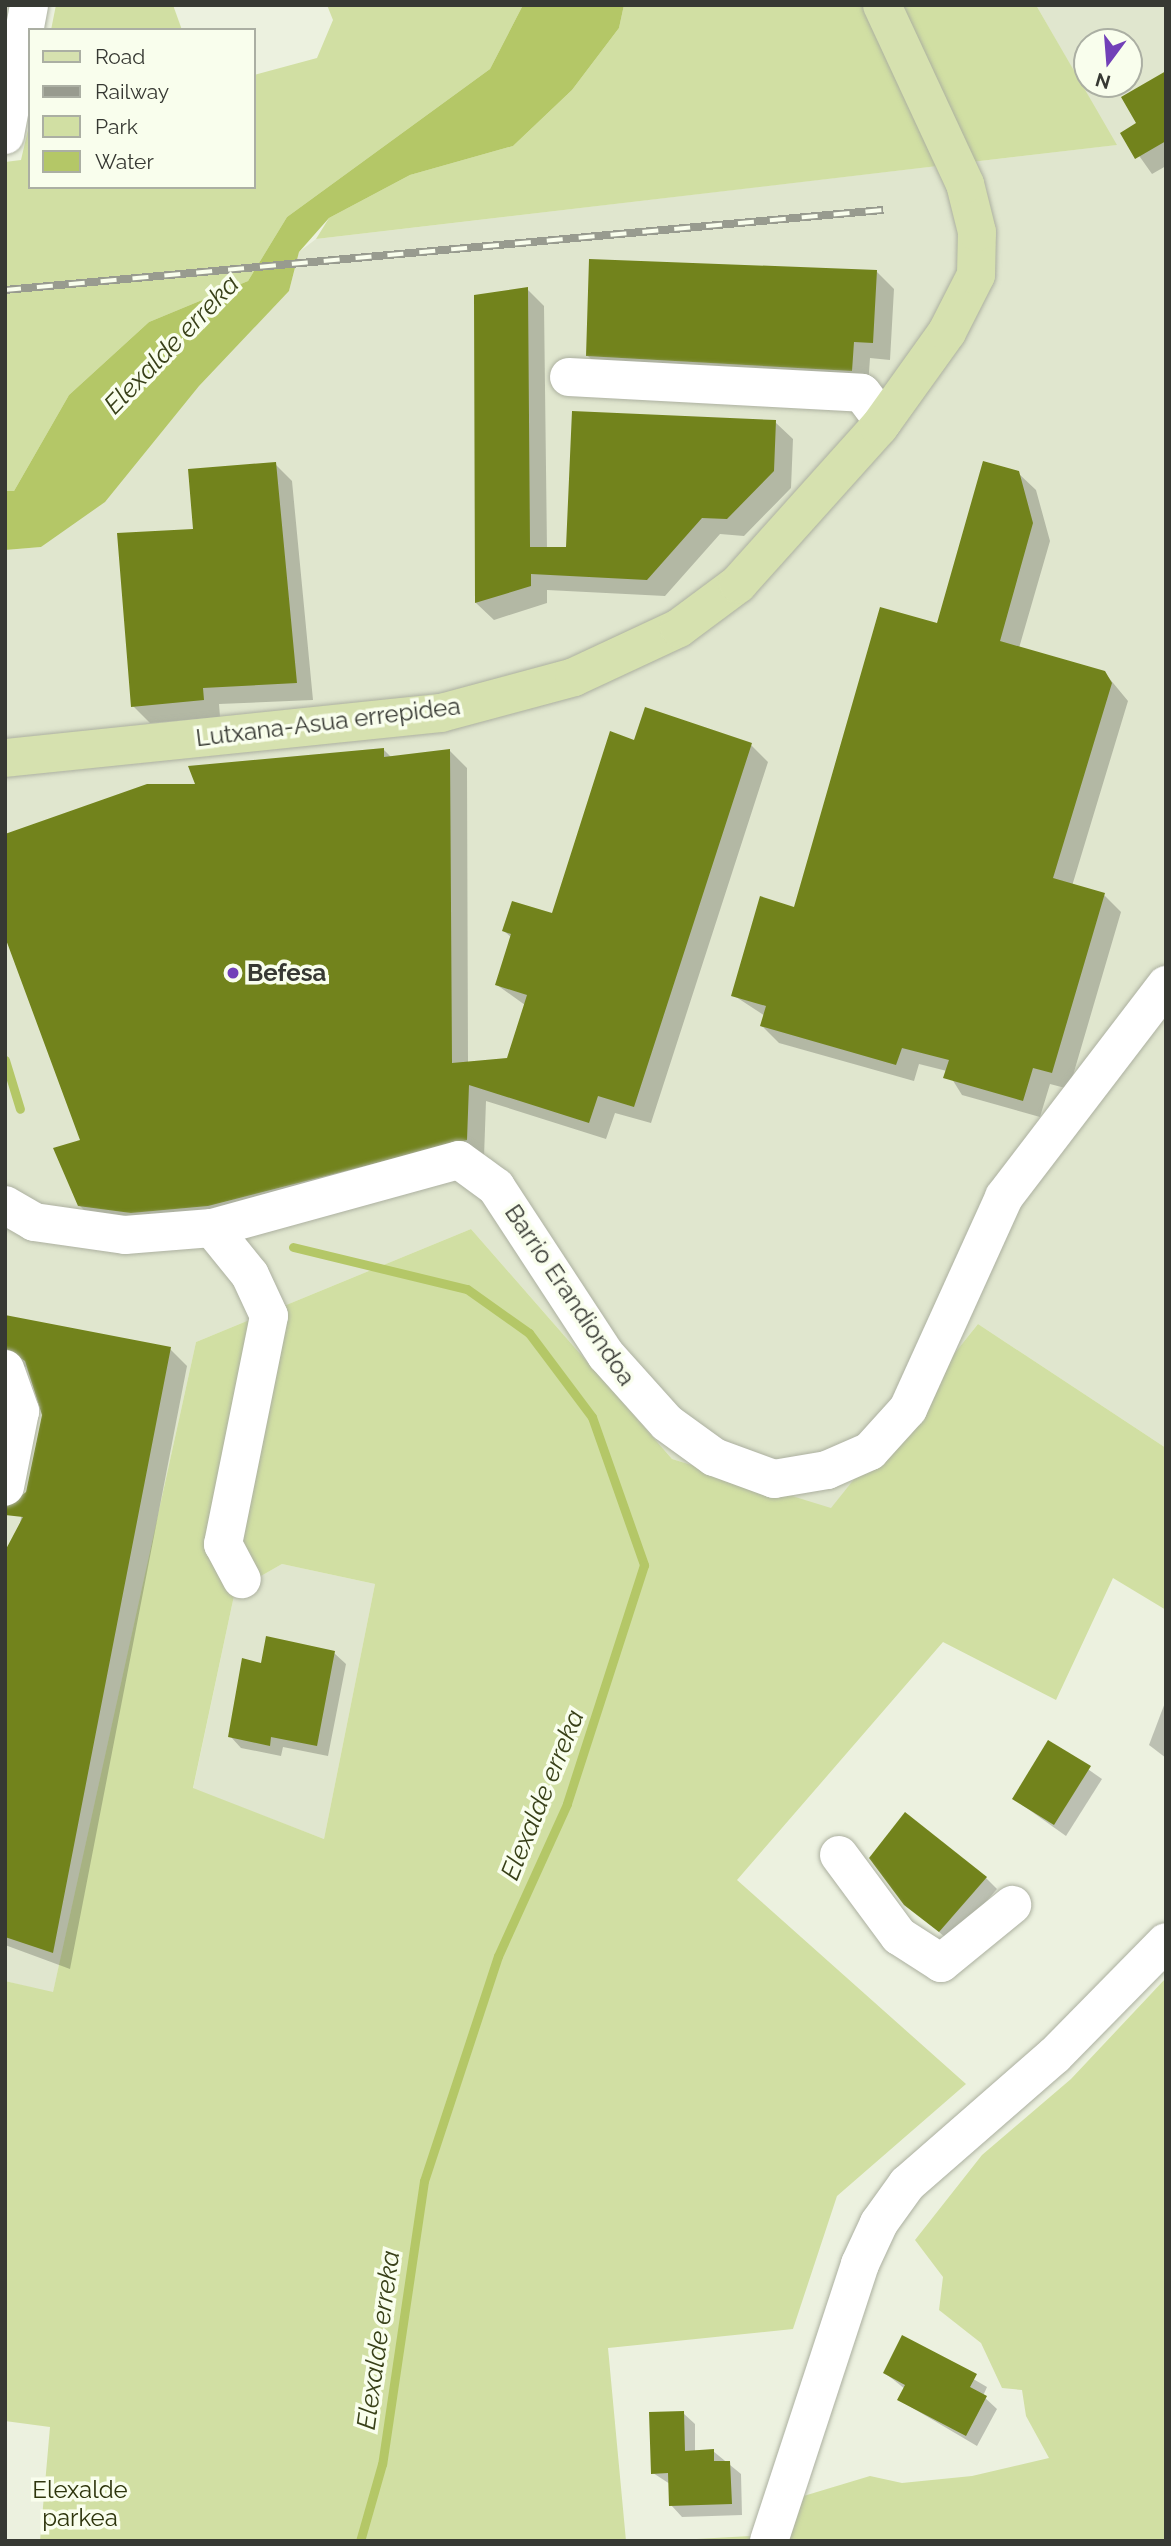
<!DOCTYPE html>
<style>
body{margin:0}
#map{position:relative;width:1171px;height:2546px;overflow:hidden;background:#ecf1df;font-family:Raleway,sans-serif}
div>[style]{position:absolute}
.built>*{inset:0;background:#e0e6ce}
.green>*{inset:0;background:#d1dfa3}
.water>*{inset:0;background:#b4c767}
.shadow>*{inset:0;background:#0003}
.stream>*{height:9px;margin:-4.5px;padding:0 4.5px;transform-origin:4.5px;border-radius:4.5px;background:#b4c767}
.building>*{inset:0;background:#72831c}
.roads{filter:drop-shadow(0 0 2px #acb0a0) drop-shadow(0 0 2px #acb0a0)}
.minor>*{height:38px;margin:-19px;padding:0 19px;transform-origin:19px;border-radius:19px;background:#fff}
.major>*{height:38px;margin:-19px;padding:0 19px;transform-origin:19px;border-radius:19px;background:#d6e1af}
.rail>*{height:8px;margin-top:-4px;transform-origin:0;background:repeating-linear-gradient(90deg,#f9feed 0 16px,#989b8f 0 32px);box-sizing:border-box;border-block:2px solid #989b8f}
.dots>*{width:19px;height:19px;translate:-50% -50%;box-sizing:border-box;border:4px solid #f9feed;border-radius:50%}
span{translate:-50% -50%;white-space:nowrap;text-align:center;line-height:1.15;-webkit-text-stroke:7px #f9feed;paint-order:stroke}
.street-label{font-size:24px;color:#373933}
.poi-label{font-size:24px;color:#373933;font-weight:700}
.left{translate:0 -50%;text-align:left}
.park-label{font-size:24px;color:#2e350c}
.water-label{font-size:26px;color:#384018;font-style:italic}
.frame{position:absolute;inset:0;border:7px solid #373933;pointer-events:none}
.legend{position:absolute;left:28px;top:28px;width:228px;height:161px;box-sizing:border-box;background:#f9feed;border:2px solid #abafa3;margin:0;padding:9px 12px;list-style:none;font-size:21px;color:#373933}
.legend li{display:flex;align-items:center;gap:14px;height:35px}
.legend b{width:35px;border:2px solid #abafa3}
.north{position:absolute;left:1073px;top:28px;width:70px;height:70px;box-sizing:border-box;background:#f9feed;border:2px solid #abafa3;border-radius:50%;rotate:196deg;font-size:19px;font-weight:700;line-height:28px;text-align:center;color:#373933}
.north::after{content:'';display:block;margin:auto;width:24px;height:32px;background:#7240b8;clip-path:polygon(50% 0,100% 100%,50% 72%,0 100%)}
</style>
<div id="map">
<div class="built">
<div style="clip-path:polygon(evenodd,1036px 5px,1166px 5px,1166px 1448px,978px 1324px,831px 1509px,672px 1459px,471px 1229px,196px 1342px,53px 1993px,5px 1981px,5px 550px,41px 547px,289px 291px,299px 252px,316px 239px,1116px 145px,1036px 5px,1087px 42px,1129px 42px,1129px 84px,1087px 84px,1087px 42px)"></div>
<div style="clip-path:polygon(282px 1564px,375px 1584px,324px 1839px,193px 1789px,235px 1591px)"></div>
</div>
<div class="green">
<div style="clip-path:polygon(56px 5px,173px 5px,182px 30px,51px 30px)"></div>
<div style="clip-path:polygon(327px 5px,523px 5px,490px 69px,287px 217px,248px 281px,149px 322px,69px 395px,14px 491px,5px 491px,5px 162px,21px 160px,30px 121px,30px 187px,254px 187px,254px 75px,317px 58px,333px 20px)"></div>
<div style="clip-path:polygon(624px 5px,1036px 5px,1117px 145px,316px 239px,329px 218px,410px 175px,513px 146px,572px 90px,619px 28px)"></div>
<div style="clip-path:polygon(evenodd,471px 1229px,672px 1459px,831px 1508px,978px 1324px,1166px 1448px,1166px 1610px,1113px 1578px,1056px 1700px,943px 1642px,737px 1880px,966px 2084px,837px 2196px,793px 2329px,608px 2348px,626px 2541px,40px 2541px,50px 2427px,5px 2421px,5px 1981px,53px 1992px,196px 1342px,471px 1229px,282px 1564px,375px 1584px,324px 1839px,193px 1788px,235px 1591px,282px 1564px)"></div>
<div style="clip-path:polygon(1166px 1978px,1166px 2541px,660px 2541px,789px 2534px,797px 2498px,870px 2476px,902px 2483px,972px 2476px,1049px 2458px,1026px 2416px,1022px 2390px,1002px 2388px,981px 2343px,939px 2310px,943px 2277px,915px 2240px,982px 2155px,1071px 2079px)"></div>
</div>
<div class="water">
<div style="clip-path:polygon(523px 5px,624px 5px,619px 28px,572px 90px,513px 146px,410px 175px,329px 218px,299px 252px,289px 291px,199px 386px,105px 502px,41px 547px,5px 550px,5px 491px,14px 491px,69px 395px,149px 322px,248px 281px,287px 217px,490px 69px)"></div>
</div>
<div class="shadow">
<div style="clip-path:polygon(1166px 73px,1166px 166px,1152px 174px,1123px 133px,1139px 124px)"></div>
<div style="clip-path:polygon(876px 271px,894px 289px,890px 360px,870px 358px,868px 387px,605px 373px,587px 355px)"></div>
<div style="clip-path:polygon(527px 289px,544px 306px,547px 549px,567px 549px,775px 422px,793px 439px,791px 488px,744px 536px,720px 534px,665px 596px,547px 590px,547px 603px,494px 620px,476px 603px)"></div>
<div style="clip-path:polygon(275px 464px,292px 481px,313px 700px,219px 704px,220px 717px,150px 723px,133px 706px,195px 530px)"></div>
<div style="clip-path:polygon(1018px 473px,1036px 490px,1050px 541px,1019px 648px,1104px 672px,1128px 701px,1072px 886px,1104px 895px,1121px 912px,1069px 1089px,1050px 1084px,1040px 1117px,962px 1095px,947px 1071px,919px 1064px,914px 1081px,779px 1043px,762px 1026px,765px 1016px,733px 995px,795px 909px)"></div>
<div style="clip-path:polygon(636px 742px,751px 745px,768px 762px,651px 1123px,615px 1113px,606px 1139px,486px 1101px,484px 1157px,226px 1223px,97px 1223px,79px 1205px,83px 1141px,197px 785px,384px 750px,392px 758px,450px 751px,467px 768px,468px 1063px,508px 1060px,525px 1005px,497px 985px,512px 938px,504px 931px,553px 915px)"></div>
<div style="clip-path:polygon(5px 1317px,170px 1349px,187px 1366px,70px 1969px,5px 1945px,5px 1555px,19px 1528px,43px 1414px,26px 1367px,16px 1365px,5px 1376px)"></div>
<div style="clip-path:polygon(334px 1653px,346px 1664px,328px 1756px,283px 1747px,281px 1756px,241px 1748px,230px 1736px,262px 1665px)"></div>
<div style="clip-path:polygon(1166px 1700px,1166px 1758px,1149px 1745px)"></div>
<div style="clip-path:polygon(1049px 1742px,1102px 1779px,1066px 1836px,1014px 1799px)"></div>
<div style="clip-path:polygon(986px 1878px,997px 1889px,951px 1942px,905px 1904px)"></div>
<div style="clip-path:polygon(903px 2338px,987px 2387px,983px 2396px,997px 2409px,977px 2446px,899px 2400px,905px 2389px,885px 2373px)"></div>
<div style="clip-path:polygon(683px 2413px,695px 2424px,695px 2452px,713px 2451px,741px 2474px,742px 2515px,682px 2517px,671px 2505px,670px 2484px,653px 2473px)"></div>
</div>
<div class="stream">
<div style="left:5px;top:1060px;width:51px;rotate:73deg"></div>
<div style="left:293px;top:1247px;width:179px;rotate:13.6deg"></div>
<div style="left:467px;top:1289px;width:76px;rotate:35.4deg"></div>
<div style="left:529px;top:1333px;width:105px;rotate:53.1deg"></div>
<div style="left:592px;top:1417px;width:157px;rotate:70.6deg"></div>
<div style="left:644px;top:1565px;width:251px;rotate:107.9deg"></div>
<div style="left:567px;top:1804px;width:167px;rotate:114.4deg"></div>
<div style="left:498px;top:1956px;width:237px;rotate:108.2deg"></div>
<div style="left:424px;top:2181px;width:286px;rotate:98.4deg"></div>
<div style="left:382px;top:2464px;width:80px;rotate:105.9deg"></div>
</div>
<div class="building">
<div style="clip-path:polygon(1166px 71px,1166px 141px,1135px 159px,1120px 133px,1136px 123px,1121px 97px)"></div>
<div style="clip-path:polygon(589px 259px,877px 270px,873px 343px,854px 342px,852px 371px,586px 356px)"></div>
<div style="clip-path:polygon(528px 287px,530px 547px,566px 547px,572px 411px,776px 420px,774px 471px,727px 519px,702px 518px,647px 580px,531px 574px,531px 586px,475px 603px,474px 295px)"></div>
<div style="clip-path:polygon(983px 461px,1019px 471px,1033px 523px,1000px 641px,1105px 671px,1112px 683px,1053px 878px,1105px 893px,1052px 1073px,1033px 1068px,1023px 1101px,943px 1078px,949px 1060px,902px 1048px,896px 1065px,760px 1026px,766px 1006px,731px 996px,760px 896px,794px 907px,880px 607px,937px 623px)"></div>
<div style="clip-path:polygon(276px 462px,297px 683px,203px 688px,204px 700px,131px 707px,117px 533px,193px 529px,188px 469px)"></div>
<div style="clip-path:polygon(645px 707px,752px 743px,634px 1107px,598px 1096px,589px 1123px,469px 1085px,467px 1140px,208px 1206px,131px 1213px,78px 1206px,53px 1148px,80px 1140px,5px 937px,5px 834px,147px 784px,195px 784px,188px 766px,384px 748px,384px 757px,450px 749px,452px 1063px,507px 1058px,527px 995px,495px 985px,511px 934px,502px 931px,512px 901px,552px 913px,610px 731px,634px 740px)"></div>
<div style="clip-path:polygon(5px 1315px,171px 1347px,53px 1953px,5px 1937px,5px 1551px,23px 1517px,5px 1515px,5px 1508px,26px 1492px,42px 1415px,25px 1361px,5px 1348px)"></div>
<div style="clip-path:polygon(266px 1636px,335px 1651px,317px 1746px,271px 1737px,270px 1746px,228px 1737px,242px 1658px,261px 1663px)"></div>
<div style="clip-path:polygon(1048px 1740px,1091px 1766px,1054px 1825px,1012px 1799px)"></div>
<div style="clip-path:polygon(905px 1812px,987px 1877px,939px 1932px,904px 1905px,869px 1858px)"></div>
<div style="clip-path:polygon(902px 2335px,977px 2374px,970px 2387px,987px 2396px,966px 2436px,897px 2400px,905px 2385px,883px 2373px)"></div>
<div style="clip-path:polygon(684px 2411px,685px 2451px,714px 2449px,714px 2461px,730px 2461px,732px 2504px,669px 2506px,668px 2473px,651px 2474px,649px 2412px)"></div>
</div>
<div class="roads">
<div class="minor">
<div style="left:5px;top:135px;width:132px;rotate:-79.5deg"></div>
<div style="left:569px;top:377px;width:293px;rotate:3.1deg"></div>
<div style="left:862px;top:393px;width:35px;rotate:53deg"></div>
<div style="left:5px;top:1205px;width:34px;rotate:30deg"></div>
<div style="left:34px;top:1222px;width:92px;rotate:8.1deg"></div>
<div style="left:125px;top:1235px;width:87px;rotate:-4.6deg"></div>
<div style="left:212px;top:1228px;width:256px;rotate:-15.4deg"></div>
<div style="left:459px;top:1160px;width:46px;rotate:36.1deg"></div>
<div style="left:496px;top:1187px;width:201px;rotate:56.8deg"></div>
<div style="left:606px;top:1355px;width:91px;rotate:48.1deg"></div>
<div style="left:667px;top:1423px;width:58px;rotate:35.9deg"></div>
<div style="left:714px;top:1457px;width:64px;rotate:20.1deg"></div>
<div style="left:774px;top:1479px;width:54px;rotate:-9.6deg"></div>
<div style="left:827px;top:1470px;width:47px;rotate:-23.8deg"></div>
<div style="left:870px;top:1451px;width:57px;rotate:-47.9deg"></div>
<div style="left:908px;top:1409px;width:233px;rotate:-65.6deg"></div>
<div style="left:1004px;top:1197px;width:267px;rotate:-52.6deg"></div>
<div style="left:212px;top:1228px;width:60px;rotate:51deg"></div>
<div style="left:250px;top:1275px;width:45px;rotate:65.1deg"></div>
<div style="left:269px;top:1316px;width:233px;rotate:101.4deg"></div>
<div style="left:223px;top:1544px;width:40px;rotate:62deg"></div>
<div style="left:5px;top:1369px;width:45px;rotate:70.3deg"></div>
<div style="left:20px;top:1411px;width:77px;rotate:101.2deg"></div>
<div style="left:839px;top:1855px;width:101px;rotate:53.5deg"></div>
<div style="left:899px;top:1936px;width:50px;rotate:32.7deg"></div>
<div style="left:941px;top:1963px;width:92px;rotate:-39.2deg"></div>
<div style="left:769px;top:2541px;width:292px;rotate:-71.8deg"></div>
<div style="left:860px;top:2264px;width:45px;rotate:-65.1deg"></div>
<div style="left:879px;top:2223px;width:48px;rotate:-54.3deg"></div>
<div style="left:907px;top:2184px;width:196px;rotate:-41.1deg"></div>
<div style="left:1055px;top:2055px;width:158px;rotate:-45.5deg"></div>
</div>
<div class="major">
<div style="left:5px;top:758px;width:438px;rotate:-5.9deg"></div>
<div style="left:441px;top:713px;width:138px;rotate:-15.1deg"></div>
<div style="left:574px;top:677px;width:116px;rotate:-25deg"></div>
<div style="left:679px;top:628px;width:74px;rotate:-36.7deg"></div>
<div style="left:738px;top:584px;width:211px;rotate:-48.1deg"></div>
<div style="left:879px;top:427px;width:117px;rotate:-54.4deg"></div>
<div style="left:947px;top:332px;width:64px;rotate:-63deg"></div>
<div style="left:976px;top:275px;width:43px;rotate:-88.7deg"></div>
<div style="left:977px;top:232px;width:49px;rotate:-104deg"></div>
<div style="left:965px;top:184px;width:197px;rotate:-114.9deg"></div>
</div>
</div>
<div class="rail">
<div style="left:5px;top:290px;width:882px;rotate:-5.21deg"></div>
</div>
<div class="dots">
<div style="left:233px;top:973px;background:#7240b8"></div>
</div>
<div class="street-label">
<span style="left:328px;top:722px;rotate:-7deg">Lutxana-Asua errepidea</span>
<span style="left:570px;top:1295px;rotate:56deg">Barrio Erandiondoa</span>
</div>
<div class="poi-label">
<span class="left" style="left:247px;top:973px">Befesa</span>
</div>
<div class="park-label">
<span style="left:80px;top:2504px">Elexalde<br>parkea</span>
</div>
<div class="water-label">
<span style="left:172px;top:345px;rotate:-46deg">Elexalde erreka</span>
<span style="left:543px;top:1795px;rotate:-68deg">Elexalde erreka</span>
<span style="left:379px;top:2340px;rotate:-82deg">Elexalde erreka</span>
</div>
<div class="frame"></div>
<ul class="legend">
<li><b style="height:9px;background:#d6e1af"></b>Road</li>
<li><b style="height:9px;background:#989b8f"></b>Railway</li>
<li><b style="height:19px;background:#d1dfa3"></b>Park</li>
<li><b style="height:19px;background:#b4c767"></b>Water</li>
</ul>
<div class="north">N</div>
</div>
